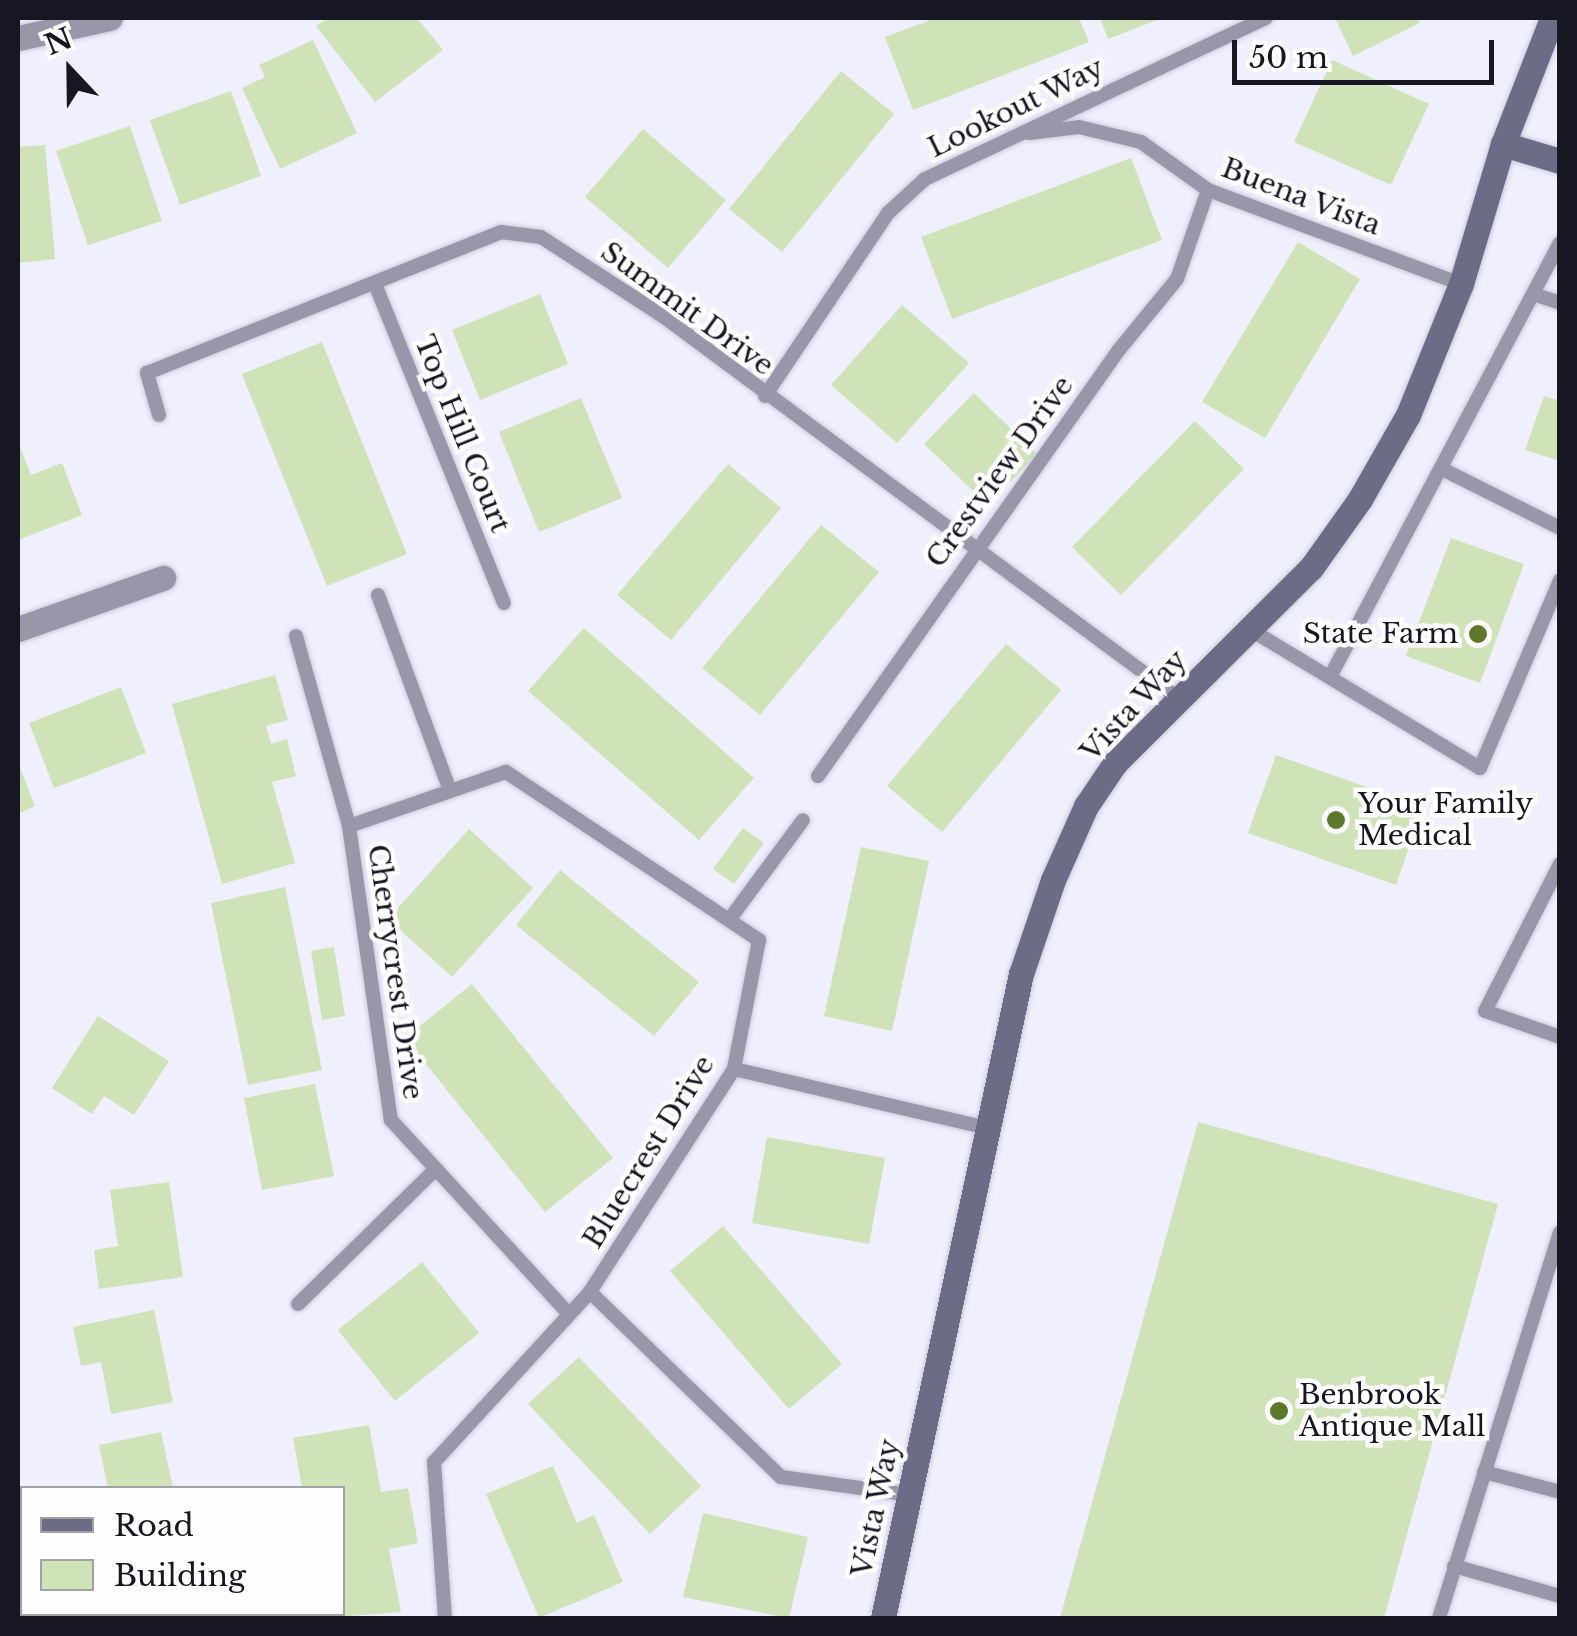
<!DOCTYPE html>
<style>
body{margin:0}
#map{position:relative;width:1577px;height:1636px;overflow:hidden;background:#efeffe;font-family:"Libre Baskerville",serif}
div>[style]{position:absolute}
.building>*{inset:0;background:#d0e2b7}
.roads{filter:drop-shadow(0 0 2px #ccccdb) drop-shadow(0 0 2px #ccccdb)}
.lane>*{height:14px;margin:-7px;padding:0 7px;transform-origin:7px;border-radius:7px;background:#9797a9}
.street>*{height:25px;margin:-12.5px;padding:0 12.5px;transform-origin:12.5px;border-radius:12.5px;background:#9797a9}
.secondary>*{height:25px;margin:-12.5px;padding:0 12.5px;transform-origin:12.5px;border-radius:12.5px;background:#6d6c86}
.dots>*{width:28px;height:28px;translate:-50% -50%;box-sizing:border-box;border:5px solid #fefefe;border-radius:50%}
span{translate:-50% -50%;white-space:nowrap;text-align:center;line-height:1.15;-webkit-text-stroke:9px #fefefe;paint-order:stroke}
.street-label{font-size:28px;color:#171623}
.poi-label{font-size:28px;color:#171623}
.right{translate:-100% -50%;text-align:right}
.left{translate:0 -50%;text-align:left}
.frame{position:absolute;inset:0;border:20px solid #171623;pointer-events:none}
.legend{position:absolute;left:20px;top:1486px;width:325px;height:130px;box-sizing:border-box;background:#fefefe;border:2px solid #a2a1a6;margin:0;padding:12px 18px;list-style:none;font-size:30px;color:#171623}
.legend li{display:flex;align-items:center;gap:20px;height:50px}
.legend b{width:50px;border:2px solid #a2a1a6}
.north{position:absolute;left:20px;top:20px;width:100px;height:100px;-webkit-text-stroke:8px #fefefe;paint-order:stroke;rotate:338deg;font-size:28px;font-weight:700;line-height:40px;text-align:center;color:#171623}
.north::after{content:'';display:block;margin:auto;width:35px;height:45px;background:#171623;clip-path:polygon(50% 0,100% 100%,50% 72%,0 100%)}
.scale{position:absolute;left:1232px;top:40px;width:262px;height:45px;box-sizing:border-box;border:5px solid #171623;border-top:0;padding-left:12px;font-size:30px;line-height:35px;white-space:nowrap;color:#171623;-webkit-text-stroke:8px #fefefe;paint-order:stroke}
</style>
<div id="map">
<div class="building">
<div style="clip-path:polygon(327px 18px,417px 18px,443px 50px,375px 102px,316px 26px)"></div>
<div style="clip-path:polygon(936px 18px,1079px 18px,1089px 42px,913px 110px,885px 37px)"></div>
<div style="clip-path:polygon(1100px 18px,1162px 18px,1108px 39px)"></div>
<div style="clip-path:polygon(1335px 18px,1417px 18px,1420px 23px,1353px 56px)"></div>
<div style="clip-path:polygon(313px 40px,357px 133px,280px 169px,242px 88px,265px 77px,259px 65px)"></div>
<div style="clip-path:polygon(1332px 60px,1429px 104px,1391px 185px,1294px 142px)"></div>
<div style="clip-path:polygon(841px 71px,894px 114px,782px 252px,729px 209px)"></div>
<div style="clip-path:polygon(231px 91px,261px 176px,180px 205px,150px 120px)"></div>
<div style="clip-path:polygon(130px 126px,162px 221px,88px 245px,56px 151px)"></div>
<div style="clip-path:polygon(643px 129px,726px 200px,668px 268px,585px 197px)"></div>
<div style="clip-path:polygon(45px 145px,55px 259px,18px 263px,18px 147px)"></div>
<div style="clip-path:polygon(1131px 158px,1162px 240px,952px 319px,921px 237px)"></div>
<div style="clip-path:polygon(1298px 242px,1360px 279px,1265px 438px,1202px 402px)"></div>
<div style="clip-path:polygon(540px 294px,568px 364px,480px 400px,452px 330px)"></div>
<div style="clip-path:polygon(902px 305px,969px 363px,897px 443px,831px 385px)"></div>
<div style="clip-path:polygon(322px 342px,407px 554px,327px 586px,242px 374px)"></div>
<div style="clip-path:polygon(974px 393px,1037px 454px,988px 505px,924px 444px)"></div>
<div style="clip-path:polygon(1544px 396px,1560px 401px,1560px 461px,1525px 450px)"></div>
<div style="clip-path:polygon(581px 398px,622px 498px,539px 532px,499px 432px)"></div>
<div style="clip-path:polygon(1195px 421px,1244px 469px,1121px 595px,1072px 547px)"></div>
<div style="clip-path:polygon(18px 442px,31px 475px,62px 463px,82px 515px,18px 540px)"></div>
<div style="clip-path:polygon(728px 464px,781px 508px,671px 640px,617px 595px)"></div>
<div style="clip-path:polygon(821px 525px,879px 572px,760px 715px,702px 668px)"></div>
<div style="clip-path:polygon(1451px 538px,1524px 564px,1480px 683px,1406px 656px)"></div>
<div style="clip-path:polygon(584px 628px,754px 778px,699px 840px,528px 691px)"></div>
<div style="clip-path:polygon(1006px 644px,1061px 690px,942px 832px,887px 786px)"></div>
<div style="clip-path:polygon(275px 675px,288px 720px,266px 726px,271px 744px,287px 739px,296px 776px,272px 782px,295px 863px,222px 884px,172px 704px)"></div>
<div style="clip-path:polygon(121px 687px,146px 753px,54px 788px,29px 723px)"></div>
<div style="clip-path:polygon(1276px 755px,1423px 807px,1396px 885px,1248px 833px)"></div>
<div style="clip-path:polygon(18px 763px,35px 806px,18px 814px)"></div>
<div style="clip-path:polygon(743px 828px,764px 843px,734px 884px,713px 869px)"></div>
<div style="clip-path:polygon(469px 829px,533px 888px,452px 977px,388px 919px)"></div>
<div style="clip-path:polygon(861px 847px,929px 861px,892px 1031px,824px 1016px)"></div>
<div style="clip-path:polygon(560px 870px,699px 982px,654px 1036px,516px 925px)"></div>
<div style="clip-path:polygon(285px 887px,322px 1070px,248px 1085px,211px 903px)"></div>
<div style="clip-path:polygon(334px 947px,345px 1016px,322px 1020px,311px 951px)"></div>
<div style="clip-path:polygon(472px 984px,613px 1158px,545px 1212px,405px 1038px)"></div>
<div style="clip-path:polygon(98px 1016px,169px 1061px,134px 1115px,104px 1096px,92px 1114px,52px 1088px)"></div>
<div style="clip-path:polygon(315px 1084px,334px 1176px,262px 1190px,244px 1098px)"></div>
<div style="clip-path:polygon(1198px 1122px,1498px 1204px,1384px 1618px,1060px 1618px)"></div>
<div style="clip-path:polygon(767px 1137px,885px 1158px,869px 1244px,752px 1223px)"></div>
<div style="clip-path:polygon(169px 1182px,183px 1277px,99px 1289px,94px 1250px,118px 1246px,110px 1190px)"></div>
<div style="clip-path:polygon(723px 1226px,842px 1364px,789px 1409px,670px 1271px)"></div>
<div style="clip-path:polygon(422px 1262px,479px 1333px,395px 1401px,338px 1330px)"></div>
<div style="clip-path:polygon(154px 1310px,173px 1402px,111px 1414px,101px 1362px,81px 1366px,73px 1327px)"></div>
<div style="clip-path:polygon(579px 1357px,701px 1486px,650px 1534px,528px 1404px)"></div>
<div style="clip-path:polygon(369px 1425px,381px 1492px,408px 1488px,418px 1543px,389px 1549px,401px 1612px,326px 1618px,325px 1614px,342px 1614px,342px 1488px,302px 1488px,293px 1438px)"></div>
<div style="clip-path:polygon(161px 1432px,173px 1488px,108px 1488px,99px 1445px)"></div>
<div style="clip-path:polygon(553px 1466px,577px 1523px,594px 1515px,623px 1582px,539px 1618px,486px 1494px)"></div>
<div style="clip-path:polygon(703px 1513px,808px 1537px,789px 1618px,683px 1597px)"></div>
<div style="clip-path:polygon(127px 1614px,191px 1614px,193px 1618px,128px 1618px)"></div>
<div style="clip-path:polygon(233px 1614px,235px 1618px,195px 1617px,209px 1614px)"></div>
</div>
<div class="roads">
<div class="lane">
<div style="left:1029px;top:133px;width:50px;rotate:-6.8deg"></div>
<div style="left:1079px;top:127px;width:64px;rotate:13.6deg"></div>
<div style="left:1141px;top:142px;width:82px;rotate:35.6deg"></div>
<div style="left:1208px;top:190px;width:270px;rotate:20.4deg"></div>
<div style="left:375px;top:284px;width:344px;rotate:68deg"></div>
<div style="left:1536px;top:295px;width:25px;rotate:18deg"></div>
<div style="left:765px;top:396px;width:220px;rotate:-56.1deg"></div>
<div style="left:888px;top:213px;width:50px;rotate:-42.6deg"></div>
<div style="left:925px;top:179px;width:377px;rotate:-25.3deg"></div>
<div style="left:159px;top:415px;width:44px;rotate:-105.9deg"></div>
<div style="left:147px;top:373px;width:381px;rotate:-21.7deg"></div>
<div style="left:501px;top:232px;width:40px;rotate:7.1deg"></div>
<div style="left:541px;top:237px;width:147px;rotate:33deg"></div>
<div style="left:664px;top:317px;width:640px;rotate:36.55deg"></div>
<div style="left:1442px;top:469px;width:132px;rotate:26.6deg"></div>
<div style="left:378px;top:595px;width:209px;rotate:69.8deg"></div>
<div style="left:1251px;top:630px;width:267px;rotate:31.1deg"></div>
<div style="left:1480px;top:768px;width:204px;rotate:-66.9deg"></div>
<div style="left:296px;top:636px;width:197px;rotate:74.4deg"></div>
<div style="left:349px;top:826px;width:297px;rotate:81.9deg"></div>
<div style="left:391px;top:1120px;width:263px;rotate:47.5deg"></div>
<div style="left:1330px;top:677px;width:491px;rotate:-62.1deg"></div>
<div style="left:818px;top:776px;width:520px;rotate:-54.78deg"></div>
<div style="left:1118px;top:351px;width:93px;rotate:-50.7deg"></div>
<div style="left:1177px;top:279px;width:94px;rotate:-70.8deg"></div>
<div style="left:349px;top:826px;width:166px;rotate:-19deg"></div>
<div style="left:506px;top:772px;width:304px;rotate:33.6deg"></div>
<div style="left:759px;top:940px;width:131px;rotate:101deg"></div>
<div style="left:734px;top:1069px;width:265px;rotate:122.9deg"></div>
<div style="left:590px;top:1292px;width:231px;rotate:132.5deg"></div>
<div style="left:434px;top:1462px;width:156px;rotate:86deg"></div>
<div style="left:1560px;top:864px;width:165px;rotate:117deg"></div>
<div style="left:1485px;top:1011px;width:79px;rotate:19.1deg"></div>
<div style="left:729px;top:920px;width:124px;rotate:-53.5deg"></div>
<div style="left:734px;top:1069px;width:261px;rotate:13.1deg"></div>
<div style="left:590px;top:1292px;width:266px;rotate:44.1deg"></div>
<div style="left:781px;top:1477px;width:130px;rotate:7.9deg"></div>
<div style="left:298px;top:1304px;width:193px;rotate:-44.4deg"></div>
<div style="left:1484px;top:1472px;width:79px;rotate:14.7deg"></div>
<div style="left:1454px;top:1566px;width:110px;rotate:15.8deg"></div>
<div style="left:1439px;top:1618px;width:404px;rotate:-72.6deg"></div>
</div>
<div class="street">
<div style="left:18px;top:38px;width:94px;rotate:-12.3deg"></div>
<div style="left:18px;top:629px;width:154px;rotate:-19.4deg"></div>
<div style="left:18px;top:1503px;width:22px;rotate:80deg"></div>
<div style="left:42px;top:1614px;width:4px;rotate:76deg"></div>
</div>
<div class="secondary">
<div style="left:1503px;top:144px;width:59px;rotate:16.6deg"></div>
<div style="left:883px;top:1618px;width:659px;rotate:-77.91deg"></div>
<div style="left:1021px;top:974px;width:99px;rotate:-71.2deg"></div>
<div style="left:1053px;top:880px;width:81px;rotate:-66deg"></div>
<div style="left:1086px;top:806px;width:52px;rotate:-56deg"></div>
<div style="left:1115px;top:763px;width:276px;rotate:-44.9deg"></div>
<div style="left:1311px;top:568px;width:85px;rotate:-54.6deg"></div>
<div style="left:1360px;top:499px;width:97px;rotate:-60.3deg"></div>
<div style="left:1408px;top:415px;width:141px;rotate:-68deg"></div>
<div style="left:1461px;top:284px;width:146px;rotate:-73.3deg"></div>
<div style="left:1503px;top:144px;width:135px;rotate:-68.7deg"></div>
</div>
</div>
<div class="dots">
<div style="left:1478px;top:634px;background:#5d782b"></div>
<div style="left:1336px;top:820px;background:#5d782b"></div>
<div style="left:1279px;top:1411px;background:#5d782b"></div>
</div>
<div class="street-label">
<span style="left:1016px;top:108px;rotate:-26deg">Lookout Way</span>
<span style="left:1301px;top:197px;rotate:21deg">Buena Vista</span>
<span style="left:687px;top:309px;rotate:36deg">Summit Drive</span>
<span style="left:462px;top:434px;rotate:68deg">Top Hill Court</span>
<span style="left:1000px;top:472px;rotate:-54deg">Crestview Drive</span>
<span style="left:1134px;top:706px;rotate:-47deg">Vista Way</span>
<span style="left:395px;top:972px;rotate:82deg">Cherrycrest Drive</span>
<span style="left:649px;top:1152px;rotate:-58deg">Bluecrest Drive</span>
<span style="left:876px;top:1508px;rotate:-78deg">Vista Way</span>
</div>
<div class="poi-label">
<span class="right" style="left:1458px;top:634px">State Farm</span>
<span class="left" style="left:1358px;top:820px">Your Family<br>Medical</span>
<span class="left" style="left:1299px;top:1411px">Benbrook<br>Antique Mall</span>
</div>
<div class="frame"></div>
<ul class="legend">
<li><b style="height:12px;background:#6d6c86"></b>Road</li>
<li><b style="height:28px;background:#d0e2b7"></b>Building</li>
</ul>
<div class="north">N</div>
<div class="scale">50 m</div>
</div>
